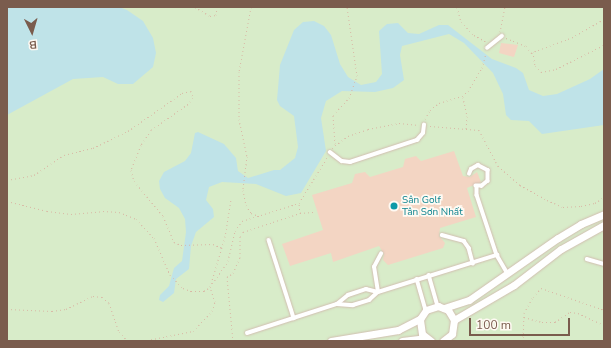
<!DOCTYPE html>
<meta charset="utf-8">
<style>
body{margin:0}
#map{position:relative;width:611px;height:348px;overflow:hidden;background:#fdf6ec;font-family:"Nunito Sans",sans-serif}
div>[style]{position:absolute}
.green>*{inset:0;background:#d8ecc9}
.water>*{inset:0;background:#bfe3e8}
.building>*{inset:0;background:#f3d5c3}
.path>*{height:1px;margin-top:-0.5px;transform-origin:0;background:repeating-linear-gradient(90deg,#d9b8a5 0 1px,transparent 0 4px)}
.roads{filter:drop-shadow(0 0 1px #d1beb0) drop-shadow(0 0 1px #d1beb0)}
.lane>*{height:3.5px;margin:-1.75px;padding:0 1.75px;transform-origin:1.75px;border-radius:1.75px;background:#fff}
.street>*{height:7px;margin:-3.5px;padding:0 3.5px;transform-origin:3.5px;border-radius:3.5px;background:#fff}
.dots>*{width:11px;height:11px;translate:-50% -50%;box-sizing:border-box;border:2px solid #fffaf3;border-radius:50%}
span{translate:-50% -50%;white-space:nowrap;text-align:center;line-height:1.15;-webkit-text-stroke:3.5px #fffaf3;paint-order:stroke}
.culture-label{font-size:10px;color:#0d838f}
.left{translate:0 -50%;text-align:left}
.frame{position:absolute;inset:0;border:8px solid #7a5c4d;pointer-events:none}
.north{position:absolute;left:12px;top:12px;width:40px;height:40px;-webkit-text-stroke:3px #fffaf3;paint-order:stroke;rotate:175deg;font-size:11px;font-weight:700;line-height:16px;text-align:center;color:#7a5c4d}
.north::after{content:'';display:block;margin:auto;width:14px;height:18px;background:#7a5c4d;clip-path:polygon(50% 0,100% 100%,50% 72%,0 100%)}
.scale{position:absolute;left:469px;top:318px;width:101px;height:18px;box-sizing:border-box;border:2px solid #7a5c4d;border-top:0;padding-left:5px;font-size:12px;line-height:14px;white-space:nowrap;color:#7a5c4d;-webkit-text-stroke:3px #fffaf3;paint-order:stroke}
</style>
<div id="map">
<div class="green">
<div style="clip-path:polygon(7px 7px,604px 7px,604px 341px,7px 341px)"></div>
</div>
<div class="water">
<div style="clip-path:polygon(7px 7px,119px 7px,127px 10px,143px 21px,153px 38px,156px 53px,153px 67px,133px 84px,118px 84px,103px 77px,73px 79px,7px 115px)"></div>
<div style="clip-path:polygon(314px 21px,324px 26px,331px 35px,340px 64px,348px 77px,361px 85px,376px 82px,382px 74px,379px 31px,387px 24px,398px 23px,408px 33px,419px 34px,439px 25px,448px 25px,492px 59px,516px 68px,523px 73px,529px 90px,543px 96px,557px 94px,590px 79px,604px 69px,604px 125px,542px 134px,529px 121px,511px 120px,506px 115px,503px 94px,493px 73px,464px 43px,449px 34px,402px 46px,400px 55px,404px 80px,393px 88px,375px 92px,342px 91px,326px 101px,321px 118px,326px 151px,301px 193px,286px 196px,256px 184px,222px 182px,209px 187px,206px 200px,213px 209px,214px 217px,196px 232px,191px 246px,189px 269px,176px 279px,174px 293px,163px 302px,159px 300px,160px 295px,169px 286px,174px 268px,182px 261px,186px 232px,185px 219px,179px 208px,165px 198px,160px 189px,159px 181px,164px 172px,185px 161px,191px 153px,195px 133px,198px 132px,224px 144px,236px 158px,238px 171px,248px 178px,274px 170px,280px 170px,295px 158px,298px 147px,294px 116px,280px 106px,277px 100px,280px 65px,294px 30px,303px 22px)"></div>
</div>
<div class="building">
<div style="clip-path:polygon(501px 43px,518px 45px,514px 57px,499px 53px)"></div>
<div style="clip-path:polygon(454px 151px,463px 176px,470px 177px,477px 172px,481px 182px,467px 188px,476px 217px,440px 228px,439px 236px,445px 243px,443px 248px,388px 265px,383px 260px,384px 254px,379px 246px,333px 262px,331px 253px,290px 266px,282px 244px,323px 230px,312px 195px,352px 183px,355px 174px,365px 172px,370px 177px,403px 167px,405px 159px,416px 156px,421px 161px)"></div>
</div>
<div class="path">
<div style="left:195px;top:7px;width:17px;rotate:31deg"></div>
<div style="left:210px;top:16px;width:6px;rotate:-9deg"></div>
<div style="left:216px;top:15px;width:8px;rotate:-83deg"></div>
<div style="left:251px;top:7px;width:66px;rotate:100.5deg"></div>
<div style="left:239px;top:72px;width:47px;rotate:90deg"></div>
<div style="left:239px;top:119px;width:38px;rotate:78deg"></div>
<div style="left:247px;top:156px;width:34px;rotate:97deg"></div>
<div style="left:243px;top:190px;width:15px;rotate:79deg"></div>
<div style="left:246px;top:205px;width:9px;rotate:58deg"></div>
<div style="left:251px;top:213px;width:9px;rotate:21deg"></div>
<div style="left:457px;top:7px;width:16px;rotate:75deg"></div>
<div style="left:461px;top:22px;width:18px;rotate:45deg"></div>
<div style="left:474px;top:35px;width:13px;rotate:29deg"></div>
<div style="left:604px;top:19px;width:36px;rotate:150deg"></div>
<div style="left:573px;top:37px;width:43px;rotate:159.4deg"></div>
<div style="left:533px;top:52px;width:14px;rotate:82deg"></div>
<div style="left:535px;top:66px;width:8px;rotate:45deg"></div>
<div style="left:541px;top:72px;width:15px;rotate:-11deg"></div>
<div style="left:556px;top:69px;width:54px;rotate:-26.6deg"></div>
<div style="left:500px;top:32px;width:25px;rotate:-79deg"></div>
<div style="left:506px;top:38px;width:22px;rotate:22deg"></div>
<div style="left:526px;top:46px;width:11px;rotate:52deg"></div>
<div style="left:463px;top:97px;width:19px;rotate:78deg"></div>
<div style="left:467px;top:116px;width:13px;rotate:94deg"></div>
<div style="left:425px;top:119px;width:10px;rotate:-61deg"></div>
<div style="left:430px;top:110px;width:11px;rotate:-38deg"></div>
<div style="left:439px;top:103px;width:24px;rotate:-17deg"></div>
<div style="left:462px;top:96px;width:8px;rotate:-40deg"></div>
<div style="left:468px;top:91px;width:27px;rotate:-59deg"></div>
<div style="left:482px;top:68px;width:16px;rotate:-75deg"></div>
<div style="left:430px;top:126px;width:49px;rotate:4.7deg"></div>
<div style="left:479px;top:130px;width:41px;rotate:62.2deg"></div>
<div style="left:498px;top:166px;width:29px;rotate:41deg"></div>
<div style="left:520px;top:185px;width:31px;rotate:29deg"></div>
<div style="left:547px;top:200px;width:17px;rotate:24deg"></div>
<div style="left:563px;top:207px;width:18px;rotate:-3deg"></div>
<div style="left:581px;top:206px;width:14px;rotate:-12deg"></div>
<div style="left:595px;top:203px;width:11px;rotate:-34deg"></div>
<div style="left:335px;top:144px;width:29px;rotate:-94deg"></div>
<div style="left:333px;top:115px;width:23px;rotate:-47deg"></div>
<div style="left:349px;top:98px;width:23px;rotate:-70deg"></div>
<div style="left:357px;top:76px;width:70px;rotate:-98.2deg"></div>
<div style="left:332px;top:148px;width:20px;rotate:-37deg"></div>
<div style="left:348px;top:136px;width:21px;rotate:-19deg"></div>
<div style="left:368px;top:129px;width:32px;rotate:-11deg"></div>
<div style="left:399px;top:123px;width:20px;rotate:6deg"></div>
<div style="left:7px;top:180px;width:27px;rotate:-10deg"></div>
<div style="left:34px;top:175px;width:36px;rotate:-34deg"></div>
<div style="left:64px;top:155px;width:30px;rotate:-14deg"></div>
<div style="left:93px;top:148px;width:39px;rotate:-26deg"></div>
<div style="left:128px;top:131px;width:66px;rotate:-35.1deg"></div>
<div style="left:182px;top:93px;width:9px;rotate:-13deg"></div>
<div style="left:191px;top:91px;width:7px;rotate:74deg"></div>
<div style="left:193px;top:98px;width:8px;rotate:130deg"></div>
<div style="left:188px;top:104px;width:45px;rotate:144.9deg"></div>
<div style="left:151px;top:130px;width:18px;rotate:124deg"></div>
<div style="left:141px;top:145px;width:27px;rotate:112deg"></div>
<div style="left:131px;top:170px;width:11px;rotate:75deg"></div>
<div style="left:134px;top:181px;width:45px;rotate:50.4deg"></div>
<div style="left:163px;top:216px;width:28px;rotate:67deg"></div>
<div style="left:174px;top:242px;width:8px;rotate:23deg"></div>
<div style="left:181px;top:245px;width:32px;rotate:-2deg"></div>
<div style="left:213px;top:244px;width:10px;rotate:24deg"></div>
<div style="left:7px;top:201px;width:41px;rotate:14deg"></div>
<div style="left:47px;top:211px;width:24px;rotate:7deg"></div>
<div style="left:71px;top:214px;width:32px;rotate:-5deg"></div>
<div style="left:103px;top:211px;width:16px;rotate:4deg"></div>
<div style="left:119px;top:212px;width:18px;rotate:22deg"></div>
<div style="left:136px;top:219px;width:26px;rotate:47deg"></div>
<div style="left:154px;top:238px;width:40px;rotate:66.6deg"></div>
<div style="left:170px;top:275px;width:18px;rotate:45deg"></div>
<div style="left:183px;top:288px;width:9px;rotate:21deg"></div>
<div style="left:191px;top:291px;width:13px"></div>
<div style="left:204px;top:291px;width:7px;rotate:-34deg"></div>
<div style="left:210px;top:287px;width:52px;rotate:-73.3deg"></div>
<div style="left:225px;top:237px;width:37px;rotate:-81deg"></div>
<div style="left:300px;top:213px;width:10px;rotate:-96deg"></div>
<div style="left:299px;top:203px;width:55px;rotate:-58.3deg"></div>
<div style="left:7px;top:309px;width:45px;rotate:2.5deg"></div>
<div style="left:52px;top:311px;width:14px;rotate:-8deg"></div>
<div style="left:66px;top:309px;width:30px;rotate:-26deg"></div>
<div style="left:93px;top:296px;width:9px;rotate:6deg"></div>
<div style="left:102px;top:297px;width:9px;rotate:41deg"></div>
<div style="left:109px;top:303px;width:31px;rotate:71deg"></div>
<div style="left:119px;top:332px;width:11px;rotate:45deg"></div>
<div style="left:127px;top:340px;width:16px;rotate:4deg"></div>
<div style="left:143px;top:341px;width:51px;rotate:-11.3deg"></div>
<div style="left:193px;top:331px;width:28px;rotate:-46deg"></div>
<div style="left:212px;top:311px;width:9px;rotate:-72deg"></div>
<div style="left:215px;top:302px;width:16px;rotate:-108deg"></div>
<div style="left:210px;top:287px;width:32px;rotate:-55deg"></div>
<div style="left:228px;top:261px;width:31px;rotate:-77deg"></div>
<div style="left:235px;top:231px;width:12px;rotate:-55deg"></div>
<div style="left:242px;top:221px;width:60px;rotate:-17.5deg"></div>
<div style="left:524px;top:317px;width:19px;rotate:16deg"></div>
<div style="left:542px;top:322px;width:13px"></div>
<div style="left:555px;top:322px;width:18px;rotate:-34deg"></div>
<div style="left:570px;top:312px;width:8px;rotate:7deg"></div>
<div style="left:578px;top:313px;width:29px;rotate:25deg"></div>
<div style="left:233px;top:341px;width:64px;rotate:-95.4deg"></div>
<div style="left:227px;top:277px;width:7px;rotate:-34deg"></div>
<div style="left:233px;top:273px;width:17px;rotate:-66deg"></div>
<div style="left:240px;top:257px;width:21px;rotate:-90deg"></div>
<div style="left:240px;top:236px;width:5px;rotate:-53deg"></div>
<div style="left:243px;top:232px;width:60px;rotate:-18.4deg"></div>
<div style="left:300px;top:213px;width:13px;rotate:-4deg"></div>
<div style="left:523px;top:341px;width:28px;rotate:-88deg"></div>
<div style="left:524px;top:313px;width:18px;rotate:-61deg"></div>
<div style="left:533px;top:297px;width:12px;rotate:-48deg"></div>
<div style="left:541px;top:288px;width:67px;rotate:19.2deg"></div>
</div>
<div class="roads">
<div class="lane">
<div style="left:487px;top:48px;width:19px;rotate:-39deg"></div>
<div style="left:330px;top:152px;width:15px;rotate:37deg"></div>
<div style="left:342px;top:161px;width:8px;rotate:7deg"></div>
<div style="left:350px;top:162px;width:71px;rotate:-18.2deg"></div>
<div style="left:417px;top:140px;width:9px;rotate:-49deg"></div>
<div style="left:423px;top:133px;width:8px;rotate:-83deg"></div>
<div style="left:469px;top:174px;width:5px;rotate:-68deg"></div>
<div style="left:471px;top:169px;width:8px;rotate:-30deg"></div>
<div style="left:478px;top:165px;width:11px;rotate:27deg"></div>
<div style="left:488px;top:170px;width:11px;rotate:90deg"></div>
<div style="left:488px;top:181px;width:8px;rotate:140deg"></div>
<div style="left:482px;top:186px;width:6px;rotate:180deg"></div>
<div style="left:477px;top:186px;width:9px;rotate:90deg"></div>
<div style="left:477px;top:195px;width:63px;rotate:71.6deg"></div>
<div style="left:497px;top:255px;width:22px;rotate:60deg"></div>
<div style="left:442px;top:235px;width:23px;rotate:15deg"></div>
<div style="left:464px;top:241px;width:9px;rotate:54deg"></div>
<div style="left:469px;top:248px;width:16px;rotate:75deg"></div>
<div style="left:269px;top:240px;width:82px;rotate:72.2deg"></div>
<div style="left:587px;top:259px;width:18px;rotate:16deg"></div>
<div style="left:429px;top:275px;width:32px;rotate:74deg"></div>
<div style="left:417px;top:279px;width:32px;rotate:74deg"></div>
<div style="left:378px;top:292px;width:25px;rotate:-99deg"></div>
<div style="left:374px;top:267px;width:15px;rotate:-62deg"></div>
<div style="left:337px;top:304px;width:14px;rotate:-39deg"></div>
<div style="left:348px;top:295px;width:19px;rotate:-18deg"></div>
<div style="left:366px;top:289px;width:12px;rotate:14deg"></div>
<div style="left:247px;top:333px;width:95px;rotate:-17.9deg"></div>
<div style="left:337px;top:304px;width:16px;rotate:4deg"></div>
<div style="left:353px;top:305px;width:17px;rotate:-17deg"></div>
<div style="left:369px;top:300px;width:12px;rotate:-42deg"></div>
<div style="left:378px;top:292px;width:125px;rotate:-17.3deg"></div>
</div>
<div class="street">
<div style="left:444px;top:308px;width:26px;rotate:-18deg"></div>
<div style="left:469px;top:300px;width:108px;rotate:-34.9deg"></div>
<div style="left:558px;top:238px;width:27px;rotate:-31deg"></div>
<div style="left:581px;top:224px;width:25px;rotate:-23deg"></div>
<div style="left:454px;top:320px;width:69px;rotate:-30.3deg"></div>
<div style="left:514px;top:285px;width:59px;rotate:-37.5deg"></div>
<div style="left:561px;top:249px;width:49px;rotate:-29.2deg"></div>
<div style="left:331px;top:341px;width:68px;rotate:-9.3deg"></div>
<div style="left:398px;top:330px;width:25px;rotate:-27deg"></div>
<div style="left:402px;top:341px;width:23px;rotate:-7deg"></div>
<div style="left:431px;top:341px;width:11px;rotate:-142deg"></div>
<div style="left:422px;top:334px;width:15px;rotate:-98deg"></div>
<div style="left:420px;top:319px;width:11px;rotate:-56deg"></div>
<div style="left:426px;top:310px;width:13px;rotate:-18deg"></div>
<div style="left:438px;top:306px;width:11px;rotate:22deg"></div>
<div style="left:448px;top:310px;width:12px;rotate:59deg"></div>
<div style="left:454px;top:320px;width:14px;rotate:98deg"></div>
<div style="left:452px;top:334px;width:11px;rotate:142deg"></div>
</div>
</div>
<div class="dots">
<div style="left:394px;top:206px;background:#0f9aa8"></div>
</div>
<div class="culture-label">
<span class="left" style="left:402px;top:206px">Sân Golf<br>Tân Sơn Nhất</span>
</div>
<div class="frame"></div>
<div class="north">B</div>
<div class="scale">100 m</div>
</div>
